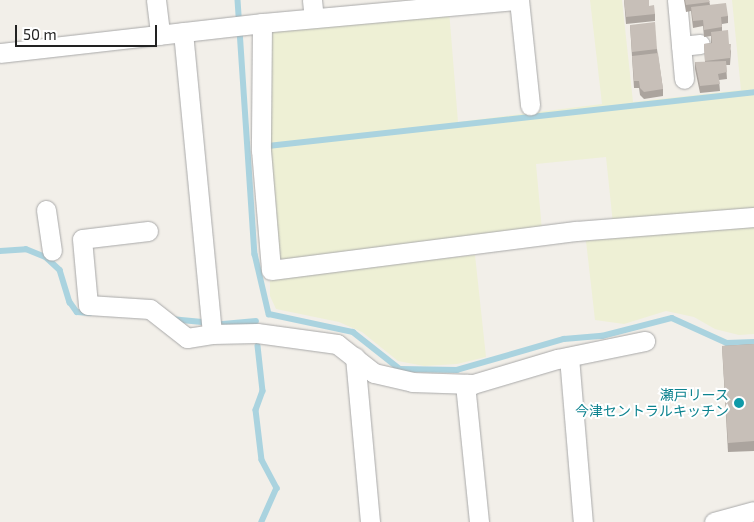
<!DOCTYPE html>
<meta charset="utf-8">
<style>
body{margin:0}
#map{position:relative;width:754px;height:522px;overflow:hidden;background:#f2efe9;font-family:"Exo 2","Noto Sans JP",sans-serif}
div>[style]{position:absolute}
.farmland>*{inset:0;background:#eef0d5}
.stream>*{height:5.5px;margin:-2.75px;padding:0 2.75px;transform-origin:2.75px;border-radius:2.75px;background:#aad3df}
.roads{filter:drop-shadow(0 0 1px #a9a9a9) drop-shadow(0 0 1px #a9a9a9)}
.minor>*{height:19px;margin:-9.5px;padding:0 9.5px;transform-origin:9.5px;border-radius:9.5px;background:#fff}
.wall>*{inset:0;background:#aba49e}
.building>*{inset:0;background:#c7bfb8}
.dots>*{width:14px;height:14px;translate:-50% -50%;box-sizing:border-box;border:2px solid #fff;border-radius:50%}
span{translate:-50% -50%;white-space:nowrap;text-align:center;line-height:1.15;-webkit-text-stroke:4px #fff;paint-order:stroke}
.culture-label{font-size:14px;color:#0d838f}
.right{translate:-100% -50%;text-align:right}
.scale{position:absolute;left:15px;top:25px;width:142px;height:22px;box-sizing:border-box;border:2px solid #222;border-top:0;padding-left:6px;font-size:15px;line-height:18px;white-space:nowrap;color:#222;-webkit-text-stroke:4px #fff;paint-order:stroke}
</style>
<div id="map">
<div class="farmland">
<div style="clip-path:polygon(590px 0,622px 0,633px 102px,741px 90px,732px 0,754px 0,754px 208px,613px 224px,606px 157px,536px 164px,542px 230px,276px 261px,266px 142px,268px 31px,449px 10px,458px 122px,602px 104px)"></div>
<div style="clip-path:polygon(754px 224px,754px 334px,739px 335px,715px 329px,694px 317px,666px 311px,624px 324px,595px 320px,586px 241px)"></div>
<div style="clip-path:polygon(475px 255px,486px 357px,457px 364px,424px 366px,398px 361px,362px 332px,339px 322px,276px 309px,270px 296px,270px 276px)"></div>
</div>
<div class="stream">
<div style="left:238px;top:0;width:255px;rotate:86.2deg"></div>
<div style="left:255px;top:254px;width:62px;rotate:76.9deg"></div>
<div style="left:269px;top:314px;width:86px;rotate:12.1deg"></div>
<div style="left:353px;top:332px;width:60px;rotate:38.2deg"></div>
<div style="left:400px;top:369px;width:57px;rotate:1deg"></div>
<div style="left:457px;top:370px;width:111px;rotate:-16.2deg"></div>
<div style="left:564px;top:339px;width:38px;rotate:-5deg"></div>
<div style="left:602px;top:336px;width:72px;rotate:-14.4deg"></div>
<div style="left:672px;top:318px;width:60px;rotate:24.4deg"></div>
<div style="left:727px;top:343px;width:27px;rotate:-2deg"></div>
<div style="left:268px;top:146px;width:489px;rotate:-6.3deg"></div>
<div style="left:0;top:251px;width:26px;rotate:-4deg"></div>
<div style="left:26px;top:249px;width:22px;rotate:22deg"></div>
<div style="left:46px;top:257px;width:19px;rotate:43deg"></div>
<div style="left:60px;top:270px;width:34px;rotate:73deg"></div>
<div style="left:70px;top:302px;width:12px;rotate:55deg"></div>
<div style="left:77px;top:312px;width:13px;rotate:4deg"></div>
<div style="left:171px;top:319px;width:52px;rotate:5.5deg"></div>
<div style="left:223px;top:324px;width:33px;rotate:-5deg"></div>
<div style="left:258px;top:346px;width:45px;rotate:83.7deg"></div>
<div style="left:263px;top:391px;width:20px;rotate:110deg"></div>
<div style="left:256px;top:410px;width:50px;rotate:83.2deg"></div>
<div style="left:262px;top:460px;width:32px;rotate:62deg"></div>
<div style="left:277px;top:488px;width:37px;rotate:114deg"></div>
</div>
<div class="roads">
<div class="minor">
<div style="left:156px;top:0;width:35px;rotate:83deg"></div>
<div style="left:312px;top:0;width:18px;rotate:84deg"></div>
<div style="left:519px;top:0;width:106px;rotate:84deg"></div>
<div style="left:677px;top:0;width:79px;rotate:84.9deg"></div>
<div style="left:262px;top:23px;width:127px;rotate:90.5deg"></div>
<div style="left:261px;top:150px;width:120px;rotate:85.2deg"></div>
<div style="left:271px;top:270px;width:307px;rotate:-7.3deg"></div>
<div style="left:576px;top:231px;width:179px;rotate:-4.5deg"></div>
<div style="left:183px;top:32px;width:303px;rotate:84.5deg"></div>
<div style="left:681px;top:46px;width:19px;rotate:-6deg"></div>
<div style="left:0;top:53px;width:264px;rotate:-6.5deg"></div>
<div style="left:262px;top:23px;width:253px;rotate:-5.2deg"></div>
<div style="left:46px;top:210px;width:41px;rotate:81.7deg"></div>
<div style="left:148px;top:231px;width:66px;rotate:173.1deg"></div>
<div style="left:82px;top:239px;width:66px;rotate:84.8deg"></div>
<div style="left:88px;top:305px;width:62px;rotate:3.7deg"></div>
<div style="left:150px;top:309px;width:47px;rotate:38.1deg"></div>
<div style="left:187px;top:338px;width:25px;rotate:-9deg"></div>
<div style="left:212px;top:334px;width:45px;rotate:-1.3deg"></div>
<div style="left:257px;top:333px;width:81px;rotate:7.8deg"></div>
<div style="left:337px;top:344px;width:47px;rotate:38.1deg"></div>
<div style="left:374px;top:373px;width:39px;rotate:13deg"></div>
<div style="left:412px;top:382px;width:61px;rotate:1.9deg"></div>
<div style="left:473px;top:384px;width:88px;rotate:-16.6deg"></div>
<div style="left:557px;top:359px;width:90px;rotate:-11.6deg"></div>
<div style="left:355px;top:357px;width:166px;rotate:84.8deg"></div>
<div style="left:569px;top:357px;width:166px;rotate:85.2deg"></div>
<div style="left:465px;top:384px;width:139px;rotate:84.2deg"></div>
<div style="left:714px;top:522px;width:41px;rotate:-15.4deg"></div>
</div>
</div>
<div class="wall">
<div style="clip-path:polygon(624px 0,649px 0,649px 6px,655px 14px,655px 21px,626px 24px)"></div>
<div style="clip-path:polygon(684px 0,709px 0,710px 5px,728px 16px,728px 23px,722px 24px,722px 31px,731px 51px,730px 65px,726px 65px,727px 79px,719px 80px,720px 91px,700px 93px,695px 69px,695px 62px,705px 62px,704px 44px,711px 43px,711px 36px,704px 37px,703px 26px,693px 28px,691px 11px,686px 12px)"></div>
<div style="clip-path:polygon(630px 25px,657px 49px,663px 89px,663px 96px,644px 99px,640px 95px,639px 88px,634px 88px)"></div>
<div style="clip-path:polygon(754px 344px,754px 451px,728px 452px,722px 346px)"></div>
</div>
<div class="building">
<div style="clip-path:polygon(624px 0,649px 0,649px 6px,654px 5px,655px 14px,626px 17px)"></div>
<div style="clip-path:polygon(685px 0,709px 0,710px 2px,686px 5px)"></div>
<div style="clip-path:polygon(726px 3px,728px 16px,721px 17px,722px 27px,704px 30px,703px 20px,693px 21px,691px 7px)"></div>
<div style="clip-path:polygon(655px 22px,657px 49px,632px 52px,630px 25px)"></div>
<div style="clip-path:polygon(728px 30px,729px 44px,731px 44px,730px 58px,705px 61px,704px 44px,712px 43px,711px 32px)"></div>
<div style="clip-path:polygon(658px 53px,663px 89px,644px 92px,640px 88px,639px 81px,634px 81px,632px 56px)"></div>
<div style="clip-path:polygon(726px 61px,727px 72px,718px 74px,720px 84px,700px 86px,695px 62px)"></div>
<div style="clip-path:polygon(754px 344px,754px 441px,728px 443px,722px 346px)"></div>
</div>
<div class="dots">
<div style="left:739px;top:403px;background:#0f9aa8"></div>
</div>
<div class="culture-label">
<span class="right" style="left:729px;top:403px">瀬戸リース<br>今津セントラルキッチン</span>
</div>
<div class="scale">50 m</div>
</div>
